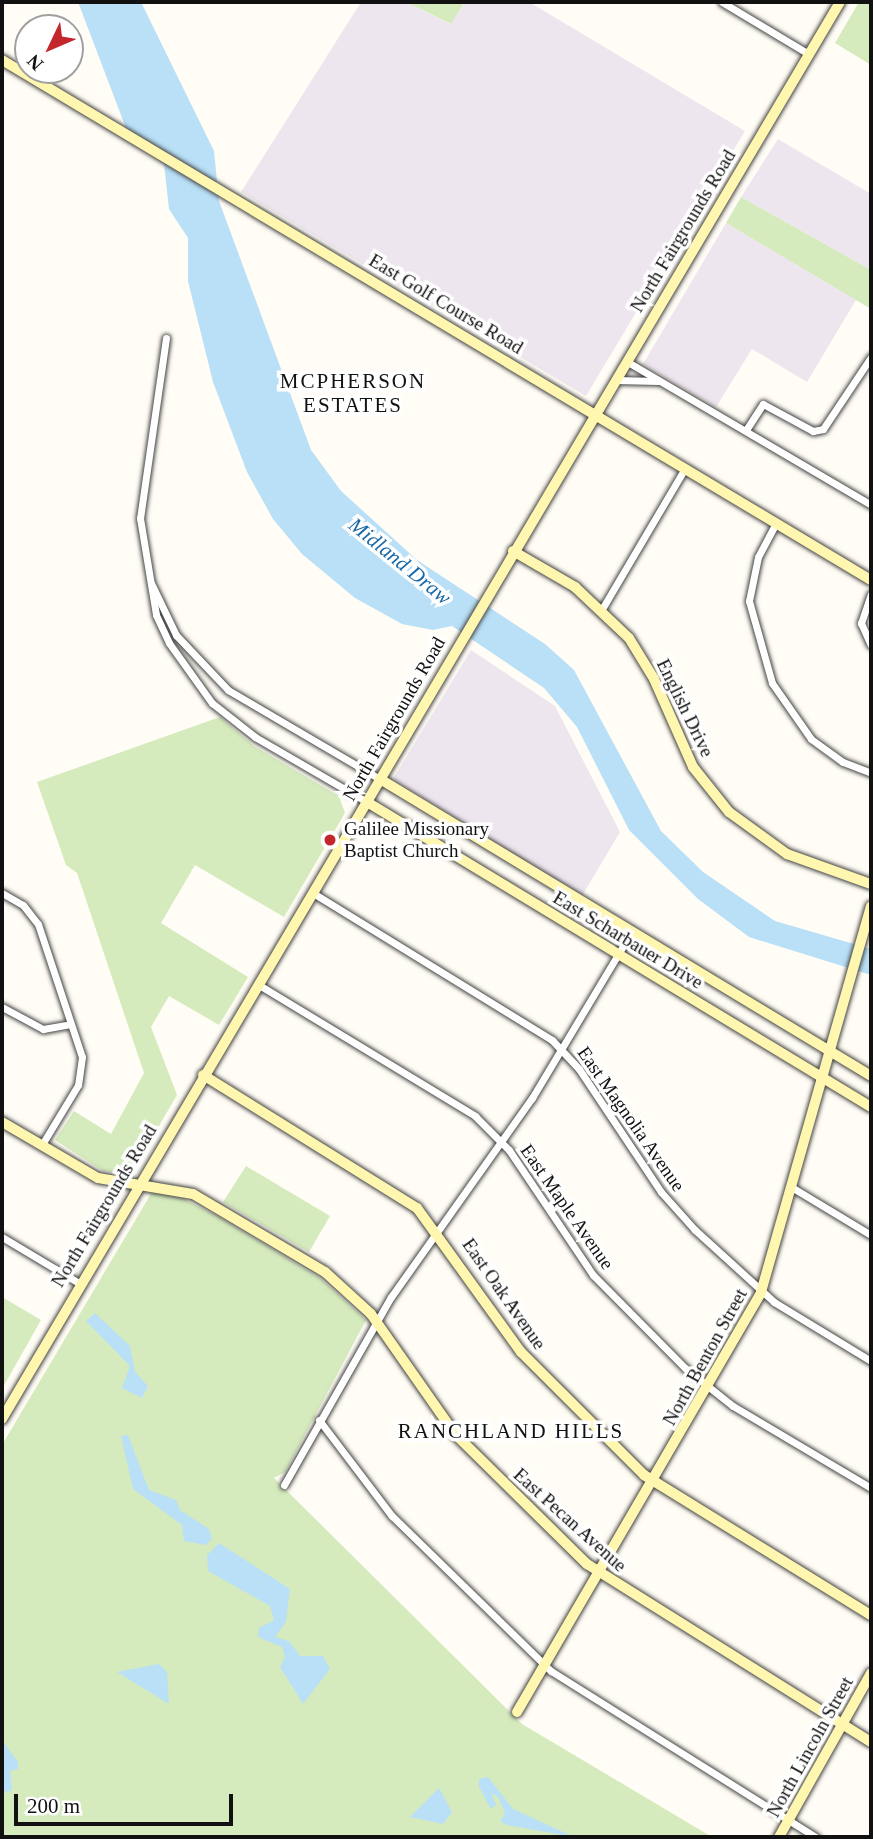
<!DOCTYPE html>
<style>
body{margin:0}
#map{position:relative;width:873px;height:1839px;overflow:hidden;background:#fffdf5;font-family:Georgia,serif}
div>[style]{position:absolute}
.industrial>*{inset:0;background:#eee6ef}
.green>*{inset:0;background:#d5ebbd}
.water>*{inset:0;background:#b9e0f7}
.roads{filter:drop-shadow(0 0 2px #444) drop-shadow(0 0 2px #444)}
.street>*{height:7px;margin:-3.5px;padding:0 3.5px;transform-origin:3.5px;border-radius:3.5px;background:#fff}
.secondary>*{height:10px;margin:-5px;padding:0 5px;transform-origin:5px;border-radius:5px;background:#fff6b0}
.dots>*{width:19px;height:19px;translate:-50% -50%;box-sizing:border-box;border:4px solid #fff;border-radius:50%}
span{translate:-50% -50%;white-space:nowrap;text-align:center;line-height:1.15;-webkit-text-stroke:7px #fff;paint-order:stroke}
.street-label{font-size:19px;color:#111}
.poi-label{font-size:19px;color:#111}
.left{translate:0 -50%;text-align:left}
.neighbourhood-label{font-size:21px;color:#111;letter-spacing:2px}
.water-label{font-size:21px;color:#1768a6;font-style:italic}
.frame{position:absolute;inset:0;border:4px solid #111;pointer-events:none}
.north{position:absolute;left:14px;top:14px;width:70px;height:70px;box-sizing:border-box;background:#fff;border:2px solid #a0a0a0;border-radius:50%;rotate:226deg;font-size:19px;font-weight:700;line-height:28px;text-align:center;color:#111}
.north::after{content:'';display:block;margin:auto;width:24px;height:32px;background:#c4262e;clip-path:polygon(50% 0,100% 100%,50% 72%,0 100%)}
.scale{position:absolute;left:14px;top:1794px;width:219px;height:32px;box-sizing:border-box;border:4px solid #111;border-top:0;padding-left:9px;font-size:21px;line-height:24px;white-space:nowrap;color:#111;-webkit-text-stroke:5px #fff;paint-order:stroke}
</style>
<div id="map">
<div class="industrial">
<div style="clip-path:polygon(361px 2px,406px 2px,450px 24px,466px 2px,529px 2px,745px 131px,586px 396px,241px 192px)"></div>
<div style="clip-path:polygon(778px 139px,871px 194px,871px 270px,741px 197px)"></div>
<div style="clip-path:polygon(726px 223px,856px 300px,807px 382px,752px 349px,716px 407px,643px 364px)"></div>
<div style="clip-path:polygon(471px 650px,555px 706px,620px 832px,582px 896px,393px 779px)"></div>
</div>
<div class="green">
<div style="clip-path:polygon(406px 2px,465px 2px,451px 24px)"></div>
<div style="clip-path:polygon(859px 2px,871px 2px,871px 65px,835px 43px)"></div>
<div style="clip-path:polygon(741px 197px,871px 270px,871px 309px,726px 223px)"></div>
<div style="clip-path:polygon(220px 717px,254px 746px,339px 796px,345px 813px,284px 917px,195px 865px,161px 923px,248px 977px,219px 1025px,169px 996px,151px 1027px,177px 1095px,131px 1174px,103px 1171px,55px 1140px,74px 1111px,111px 1134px,144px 1073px,77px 873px,66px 865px,37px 782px)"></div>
<div style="clip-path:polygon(246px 1166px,330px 1216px,309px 1252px,223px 1202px)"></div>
<div style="clip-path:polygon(152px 1192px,178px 1196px,217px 1216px,320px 1278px,366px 1320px,285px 1472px,274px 1478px,522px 1724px,712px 1837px,2px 1837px,2px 1445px)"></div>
<div style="clip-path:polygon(2px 1297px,41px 1320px,2px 1389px)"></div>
</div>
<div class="water">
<div style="clip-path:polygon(78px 2px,141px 2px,214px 151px,219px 201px,311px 450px,341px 491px,417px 560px,545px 644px,574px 670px,661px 831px,703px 872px,775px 921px,871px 949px,871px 975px,749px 937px,698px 899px,629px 830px,577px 727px,544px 688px,452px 626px,433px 630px,402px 624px,355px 598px,302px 554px,273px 519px,247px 472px,213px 382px,188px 281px,188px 238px,169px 209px,164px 164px,129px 136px)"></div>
<div style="clip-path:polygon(95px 1313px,130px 1346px,135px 1372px,148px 1386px,142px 1398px,122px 1388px,130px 1366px,86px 1321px)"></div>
<div style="clip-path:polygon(128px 1435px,149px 1490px,176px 1500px,180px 1510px,209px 1529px,212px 1539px,206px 1545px,184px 1541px,182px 1525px,133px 1489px,121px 1436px)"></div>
<div style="clip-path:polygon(219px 1543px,290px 1589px,286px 1622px,275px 1637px,289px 1641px,300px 1656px,323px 1656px,330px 1669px,303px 1704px,280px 1667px,285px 1657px,282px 1647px,258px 1637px,259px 1628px,274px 1620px,270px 1606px,208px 1571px,207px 1555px)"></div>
<div style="clip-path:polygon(159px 1664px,167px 1672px,169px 1704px,117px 1672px)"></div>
<div style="clip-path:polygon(2px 1740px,18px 1762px,18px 1769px,10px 1771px,12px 1789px,8px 1793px,2px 1789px)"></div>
<div style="clip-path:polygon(488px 1777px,513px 1809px,574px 1837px,507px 1825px,500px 1821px,505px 1813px,498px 1797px,491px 1793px,496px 1805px,491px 1809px,479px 1787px,479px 1779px)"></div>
<div style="clip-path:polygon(439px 1788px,452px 1812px,443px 1824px,410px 1817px)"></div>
</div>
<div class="roads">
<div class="street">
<div style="left:722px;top:2px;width:101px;rotate:30.9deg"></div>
<div style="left:166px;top:338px;width:182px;rotate:98.2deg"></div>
<div style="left:140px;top:518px;width:98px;rotate:80.6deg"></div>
<div style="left:156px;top:615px;width:31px;rotate:65deg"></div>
<div style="left:169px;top:643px;width:74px;rotate:54.4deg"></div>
<div style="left:212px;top:703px;width:55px;rotate:38.3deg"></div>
<div style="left:255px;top:737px;width:129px;rotate:30.1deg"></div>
<div style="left:626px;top:361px;width:284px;rotate:30.4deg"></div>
<div style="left:615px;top:380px;width:43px;rotate:1.3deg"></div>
<div style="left:746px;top:430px;width:31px;rotate:-57deg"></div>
<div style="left:763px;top:404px;width:57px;rotate:28.4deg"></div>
<div style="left:813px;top:431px;width:10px;rotate:-11deg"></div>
<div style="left:823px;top:429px;width:87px;rotate:-56.3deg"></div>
<div style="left:776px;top:523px;width:38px;rotate:118deg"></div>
<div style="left:758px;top:557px;width:45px;rotate:101.6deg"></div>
<div style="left:749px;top:601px;width:85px;rotate:74.3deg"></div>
<div style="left:772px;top:683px;width:68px;rotate:55.1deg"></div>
<div style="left:811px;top:739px;width:39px;rotate:36deg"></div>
<div style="left:843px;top:762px;width:30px;rotate:21deg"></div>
<div style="left:151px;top:583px;width:58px;rotate:64.3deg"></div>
<div style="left:176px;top:635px;width:76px;rotate:46.6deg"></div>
<div style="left:228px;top:690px;width:176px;rotate:30.4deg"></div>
<div style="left:871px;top:594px;width:31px;rotate:109deg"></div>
<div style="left:861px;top:623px;width:24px;rotate:66deg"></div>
<div style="left:602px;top:609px;width:164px;rotate:-59.5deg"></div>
<div style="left:2px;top:893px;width:24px;rotate:30deg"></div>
<div style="left:23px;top:905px;width:24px;rotate:52deg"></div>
<div style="left:38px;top:924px;width:140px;rotate:71.7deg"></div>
<div style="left:82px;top:1057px;width:28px;rotate:98deg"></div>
<div style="left:78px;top:1085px;width:71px;rotate:121.2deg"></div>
<div style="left:313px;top:893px;width:281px;rotate:31.6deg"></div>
<div style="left:552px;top:1040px;width:40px;rotate:47deg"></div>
<div style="left:579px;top:1069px;width:148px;rotate:56.3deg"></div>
<div style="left:661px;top:1192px;width:51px;rotate:48.2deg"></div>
<div style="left:695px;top:1230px;width:107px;rotate:42.3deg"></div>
<div style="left:774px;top:1302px;width:114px;rotate:31.3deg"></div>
<div style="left:259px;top:985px;width:253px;rotate:31.2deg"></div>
<div style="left:475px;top:1116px;width:48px;rotate:45deg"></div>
<div style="left:509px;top:1150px;width:151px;rotate:56.1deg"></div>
<div style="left:593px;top:1275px;width:131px;rotate:45.3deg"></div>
<div style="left:685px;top:1368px;width:61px;rotate:38.4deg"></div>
<div style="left:733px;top:1406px;width:161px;rotate:30.7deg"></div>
<div style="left:2px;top:1007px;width:47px;rotate:28.2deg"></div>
<div style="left:43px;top:1029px;width:28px;rotate:-10deg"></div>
<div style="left:793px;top:1188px;width:91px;rotate:31.1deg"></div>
<div style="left:2px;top:1237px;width:90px;rotate:30.9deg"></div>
<div style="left:319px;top:1420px;width:121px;rotate:52.8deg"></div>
<div style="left:392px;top:1516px;width:222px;rotate:44.3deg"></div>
<div style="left:551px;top:1671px;width:313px;rotate:32.1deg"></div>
<div style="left:284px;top:1485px;width:216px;rotate:-60.4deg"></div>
<div style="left:391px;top:1297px;width:244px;rotate:-54.7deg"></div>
<div style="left:532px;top:1098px;width:195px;rotate:-59.1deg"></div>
</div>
<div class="secondary">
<div style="left:2px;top:60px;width:1013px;rotate:30.9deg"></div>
<div style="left:513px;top:551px;width:72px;rotate:30.1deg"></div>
<div style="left:575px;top:587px;width:74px;rotate:43.4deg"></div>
<div style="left:629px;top:638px;width:48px;rotate:58.6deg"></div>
<div style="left:654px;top:679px;width:96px;rotate:66.1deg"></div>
<div style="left:693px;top:767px;width:58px;rotate:51.3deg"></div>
<div style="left:729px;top:812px;width:72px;rotate:35.9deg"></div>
<div style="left:787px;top:854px;width:89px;rotate:19.7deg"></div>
<div style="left:380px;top:779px;width:574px;rotate:31.17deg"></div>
<div style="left:367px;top:802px;width:589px;rotate:31.18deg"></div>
<div style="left:203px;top:1075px;width:252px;rotate:31.9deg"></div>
<div style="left:417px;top:1208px;width:178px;rotate:54.2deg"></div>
<div style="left:521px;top:1352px;width:174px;rotate:45deg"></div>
<div style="left:644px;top:1475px;width:267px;rotate:31.7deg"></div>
<div style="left:2px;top:1122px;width:111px;rotate:30.3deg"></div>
<div style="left:98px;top:1178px;width:96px;rotate:9.6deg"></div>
<div style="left:193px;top:1194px;width:153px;rotate:30.6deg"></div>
<div style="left:325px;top:1272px;width:62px;rotate:42.4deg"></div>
<div style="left:371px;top:1314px;width:146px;rotate:55deg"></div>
<div style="left:455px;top:1434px;width:185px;rotate:44.6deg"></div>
<div style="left:587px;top:1564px;width:335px;rotate:32.1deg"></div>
<div style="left:2px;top:1419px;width:1646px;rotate:-59.4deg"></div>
<div style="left:517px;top:1712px;width:486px;rotate:-59.8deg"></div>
<div style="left:761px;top:1292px;width:401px;rotate:-74.1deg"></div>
<div style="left:779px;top:1837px;width:188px;rotate:-60.7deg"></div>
</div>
</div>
<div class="dots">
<div style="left:330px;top:840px;background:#c4262e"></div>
</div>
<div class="street-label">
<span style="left:683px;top:231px;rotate:-59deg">North Fairgrounds Road</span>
<span style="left:446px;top:304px;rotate:31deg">East Golf Course Road</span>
<span style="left:685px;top:708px;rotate:64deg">English Drive</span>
<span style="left:394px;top:719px;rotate:-60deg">North Fairgrounds Road</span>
<span style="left:628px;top:940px;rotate:31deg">East Scharbauer Drive</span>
<span style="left:631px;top:1119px;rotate:55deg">East Magnolia Avenue</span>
<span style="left:104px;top:1206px;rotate:-59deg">North Fairgrounds Road</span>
<span style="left:567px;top:1207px;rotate:55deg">East Maple Avenue</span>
<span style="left:504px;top:1294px;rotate:55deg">East Oak Avenue</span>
<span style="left:705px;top:1357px;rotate:-61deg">North Benton Street</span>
<span style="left:570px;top:1520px;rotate:42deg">East Pecan Avenue</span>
<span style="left:810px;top:1747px;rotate:-61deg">North Lincoln Street</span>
</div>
<div class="poi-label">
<span class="left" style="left:344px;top:840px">Galilee Missionary<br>Baptist Church</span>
</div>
<div class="neighbourhood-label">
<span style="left:353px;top:393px">MCPHERSON<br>ESTATES</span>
<span style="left:511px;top:1431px">RANCHLAND HILLS</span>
</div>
<div class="water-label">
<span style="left:400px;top:561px;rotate:39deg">Midland Draw</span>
</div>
<div class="frame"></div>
<div class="north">N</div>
<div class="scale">200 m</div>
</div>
